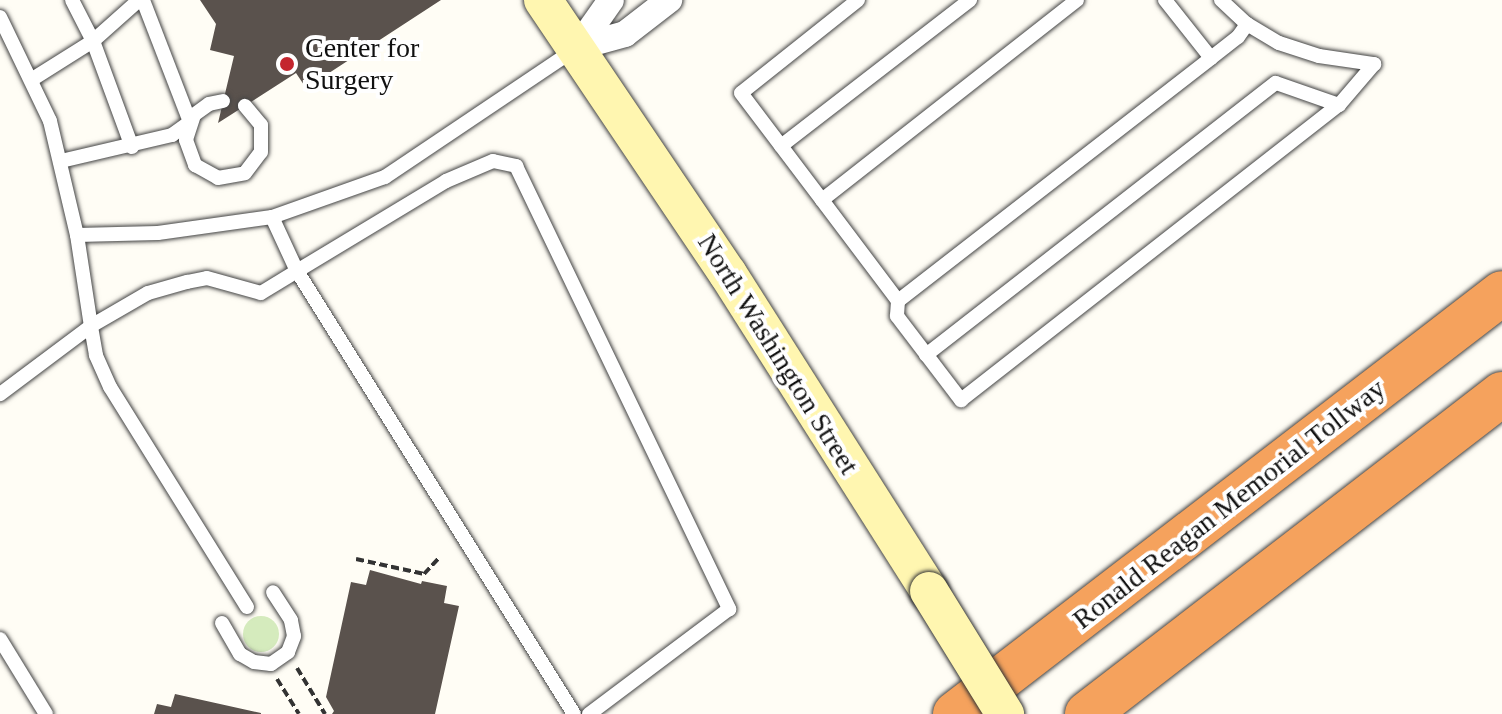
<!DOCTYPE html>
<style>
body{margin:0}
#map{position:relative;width:1502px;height:714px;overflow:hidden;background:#fffdf5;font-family:"Times New Roman",serif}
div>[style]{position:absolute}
.green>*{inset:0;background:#d5ebbd}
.round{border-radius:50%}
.building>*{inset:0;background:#5a524d}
.path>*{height:4px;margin-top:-2px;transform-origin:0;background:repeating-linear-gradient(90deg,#333 0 8px,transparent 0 12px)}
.roads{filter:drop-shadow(0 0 2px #444) drop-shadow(0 0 2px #444)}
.lane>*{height:14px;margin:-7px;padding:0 7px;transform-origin:7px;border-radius:7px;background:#fff}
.street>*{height:26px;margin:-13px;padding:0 13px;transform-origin:13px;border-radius:13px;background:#fff}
.secondary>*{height:38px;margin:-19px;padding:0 19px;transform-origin:19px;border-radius:19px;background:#fff6b0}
.highway>*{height:44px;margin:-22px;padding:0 22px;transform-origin:22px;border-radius:22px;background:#f5a25d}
.bridges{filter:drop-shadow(0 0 2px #333) drop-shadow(0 0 2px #333)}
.secondary-bridge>*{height:38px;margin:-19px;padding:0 19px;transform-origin:19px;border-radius:19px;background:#fff6b0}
.dots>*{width:22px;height:22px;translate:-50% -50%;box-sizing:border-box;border:4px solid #fff;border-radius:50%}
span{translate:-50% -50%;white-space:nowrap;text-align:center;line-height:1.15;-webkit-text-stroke:8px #fff;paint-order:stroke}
.poi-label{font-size:28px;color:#111}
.left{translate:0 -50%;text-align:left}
.street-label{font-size:28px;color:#111}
</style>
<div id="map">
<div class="green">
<div class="round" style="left:243px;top:616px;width:36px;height:36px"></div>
</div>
<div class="building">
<div style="clip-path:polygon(200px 0,441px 0,306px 88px,296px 73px,218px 123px,234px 56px,210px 50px,216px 24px)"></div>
<div style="clip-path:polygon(370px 570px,421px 584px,422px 581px,447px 586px,444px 603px,459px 606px,435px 714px,332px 714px,334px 711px,326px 697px,351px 582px,366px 585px)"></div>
<div style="clip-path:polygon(175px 694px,261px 713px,261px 714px,154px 714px,157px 704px,171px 707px)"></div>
</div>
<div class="path">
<div style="left:356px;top:559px;width:70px;rotate:12.4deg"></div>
<div style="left:424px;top:574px;width:23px;rotate:-47deg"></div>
<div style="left:297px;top:668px;width:54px;rotate:58.7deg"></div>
<div style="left:277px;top:679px;width:41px;rotate:57.8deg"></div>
</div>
<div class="roads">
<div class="lane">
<div style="left:72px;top:0;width:46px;rotate:62.9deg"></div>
<div style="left:93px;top:41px;width:113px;rotate:69.8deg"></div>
<div style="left:858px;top:0;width:149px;rotate:141.5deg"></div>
<div style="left:741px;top:93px;width:134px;rotate:52.9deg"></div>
<div style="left:822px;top:200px;width:324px;rotate:-38.1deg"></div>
<div style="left:1165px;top:0;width:74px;rotate:51.6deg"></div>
<div style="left:1211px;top:58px;width:34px;rotate:-38deg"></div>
<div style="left:1238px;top:37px;width:16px;rotate:-55deg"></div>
<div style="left:1221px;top:0;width:35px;rotate:43deg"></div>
<div style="left:1247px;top:24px;width:37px;rotate:31deg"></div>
<div style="left:1279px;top:43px;width:42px;rotate:18deg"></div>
<div style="left:1319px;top:56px;width:56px;rotate:8.3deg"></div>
<div style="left:0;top:17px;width:115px;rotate:64.3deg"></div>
<div style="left:50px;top:121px;width:117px;rotate:76.7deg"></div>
<div style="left:77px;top:235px;width:92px;rotate:81.3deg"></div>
<div style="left:91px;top:326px;width:114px;rotate:143.2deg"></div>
<div style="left:31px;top:80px;width:73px;rotate:-32.2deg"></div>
<div style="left:93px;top:41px;width:62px;rotate:-41.7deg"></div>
<div style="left:223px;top:101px;width:14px;rotate:168deg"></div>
<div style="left:209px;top:104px;width:19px;rotate:144deg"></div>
<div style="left:194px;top:115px;width:26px;rotate:108deg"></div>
<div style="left:186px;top:140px;width:27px;rotate:70deg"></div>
<div style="left:195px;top:165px;width:26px;rotate:29deg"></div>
<div style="left:218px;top:178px;width:27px;rotate:-10deg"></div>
<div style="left:245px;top:173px;width:26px;rotate:-53deg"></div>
<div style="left:261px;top:152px;width:27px;rotate:-90deg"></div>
<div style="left:261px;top:125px;width:25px;rotate:-130deg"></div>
<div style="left:781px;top:146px;width:239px;rotate:-37.7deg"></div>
<div style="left:61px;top:161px;width:114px;rotate:-13.2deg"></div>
<div style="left:172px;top:135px;width:22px;rotate:-36deg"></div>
<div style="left:190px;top:122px;width:131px;rotate:-111.1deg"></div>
<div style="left:822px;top:200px;width:126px;rotate:53deg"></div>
<div style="left:898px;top:301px;width:396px;rotate:-37.8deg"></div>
<div style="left:272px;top:217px;width:60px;rotate:65.2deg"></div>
<div style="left:297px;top:271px;width:174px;rotate:-31.1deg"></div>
<div style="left:446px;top:181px;width:51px;rotate:-23.1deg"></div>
<div style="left:493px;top:161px;width:24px;rotate:12deg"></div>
<div style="left:516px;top:166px;width:492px;rotate:64.3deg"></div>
<div style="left:729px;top:609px;width:175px;rotate:143.1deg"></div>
<div style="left:77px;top:235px;width:81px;rotate:-1.4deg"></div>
<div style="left:158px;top:233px;width:115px;rotate:-8deg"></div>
<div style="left:272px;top:217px;width:120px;rotate:-19.5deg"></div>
<div style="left:385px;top:177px;width:228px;rotate:-33.9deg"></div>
<div style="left:898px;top:301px;width:15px;rotate:94deg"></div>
<div style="left:897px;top:316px;width:106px;rotate:52.7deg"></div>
<div style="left:961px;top:400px;width:479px;rotate:-38deg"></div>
<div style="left:1339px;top:105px;width:54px;rotate:-49.5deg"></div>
<div style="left:926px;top:355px;width:443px;rotate:-37.9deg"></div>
<div style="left:1276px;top:83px;width:67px;rotate:19.2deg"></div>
<div style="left:247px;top:607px;width:259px;rotate:-121.9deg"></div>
<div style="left:110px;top:387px;width:35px;rotate:-114deg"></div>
<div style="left:96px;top:355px;width:29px;rotate:-100deg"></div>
<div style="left:91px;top:326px;width:66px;rotate:-30.1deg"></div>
<div style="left:148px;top:293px;width:41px;rotate:-15.8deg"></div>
<div style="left:187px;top:282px;width:20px;rotate:-11deg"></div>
<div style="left:207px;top:278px;width:56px;rotate:15.5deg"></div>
<div style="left:261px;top:293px;width:42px;rotate:-31.4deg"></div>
<div style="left:297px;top:271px;width:522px;rotate:57.98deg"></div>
<div style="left:222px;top:623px;width:36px;rotate:60deg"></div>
<div style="left:240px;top:654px;width:16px;rotate:30deg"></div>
<div style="left:254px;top:662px;width:17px;rotate:7deg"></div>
<div style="left:271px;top:664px;width:21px;rotate:-35deg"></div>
<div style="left:288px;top:652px;width:17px;rotate:-69deg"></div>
<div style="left:294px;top:636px;width:16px;rotate:-101deg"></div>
<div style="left:291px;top:620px;width:33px;rotate:-123deg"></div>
<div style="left:0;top:639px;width:88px;rotate:58.5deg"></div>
</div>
<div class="street">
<div style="left:578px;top:47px;width:49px;rotate:-15.5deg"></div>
<div style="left:625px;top:34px;width:56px;rotate:-37.7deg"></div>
<div style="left:578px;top:47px;width:57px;rotate:-54.9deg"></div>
</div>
<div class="secondary">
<div style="left:543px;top:0;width:331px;rotate:56deg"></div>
<div style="left:728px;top:274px;width:375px;rotate:57.6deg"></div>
</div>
<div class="highway">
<div style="left:955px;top:714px;width:690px;rotate:-37.58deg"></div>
<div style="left:1087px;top:714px;width:524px;rotate:-37.64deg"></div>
</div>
</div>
<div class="bridges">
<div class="secondary-bridge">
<div style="left:929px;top:591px;width:145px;rotate:58.3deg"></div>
</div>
</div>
<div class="dots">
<div style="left:287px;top:64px;background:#c4262e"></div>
</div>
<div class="poi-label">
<span class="left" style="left:305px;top:64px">Center for<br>Surgery</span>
</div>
<div class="street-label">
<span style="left:778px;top:354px;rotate:58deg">North Washington Street</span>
<span style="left:1229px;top:504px;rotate:-38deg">Ronald Reagan Memorial Tollway</span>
</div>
</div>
